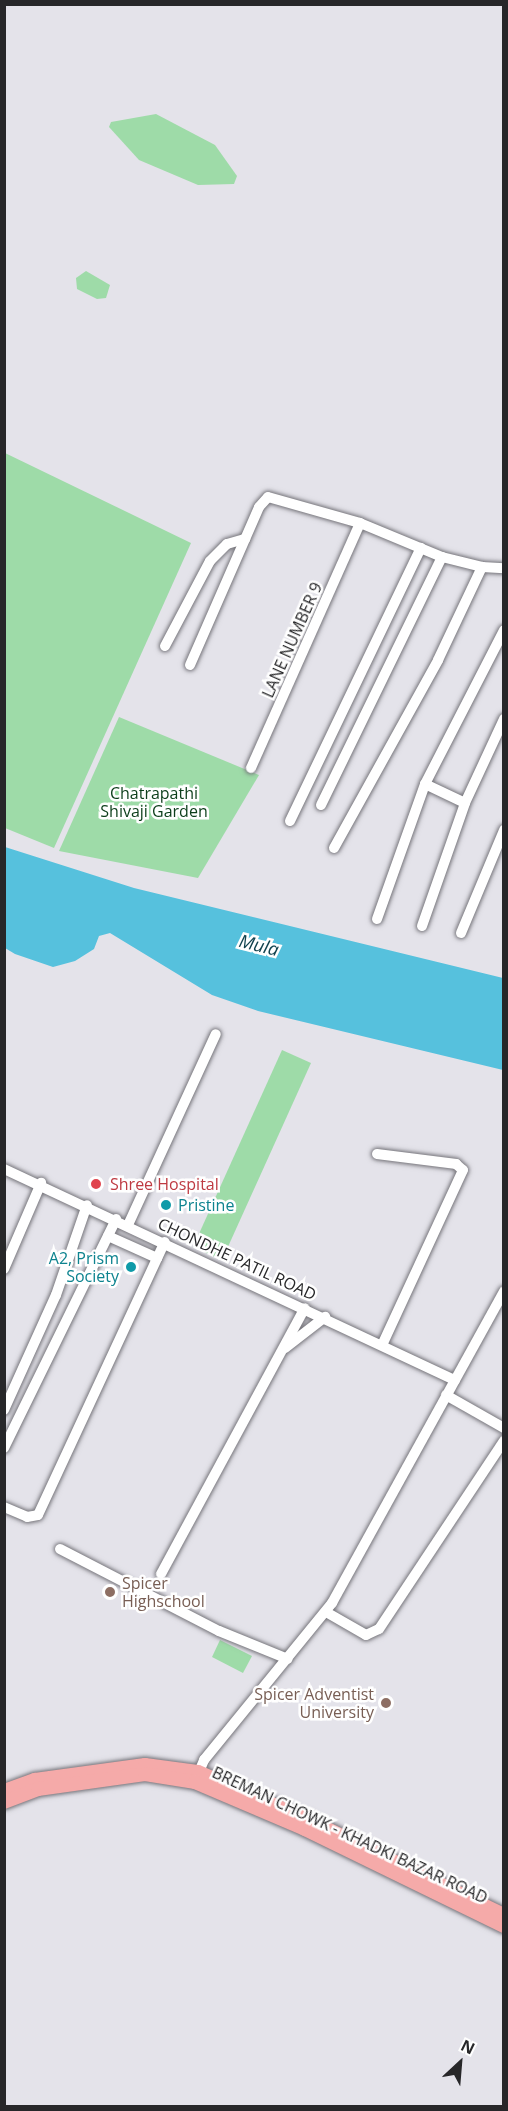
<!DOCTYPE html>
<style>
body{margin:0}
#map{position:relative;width:508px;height:2111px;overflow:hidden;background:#e4e3ea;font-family:"Open Sans",sans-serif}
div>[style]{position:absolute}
.green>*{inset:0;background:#9edba8}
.water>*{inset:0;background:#56c1dd}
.roads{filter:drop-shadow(0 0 2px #76757b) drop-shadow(0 0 2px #76757b)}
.minor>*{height:10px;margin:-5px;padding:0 5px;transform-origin:5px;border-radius:5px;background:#fff}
.major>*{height:14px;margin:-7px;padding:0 7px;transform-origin:7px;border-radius:7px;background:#f5aaa9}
.dots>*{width:16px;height:16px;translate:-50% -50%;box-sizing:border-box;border:3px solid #fff;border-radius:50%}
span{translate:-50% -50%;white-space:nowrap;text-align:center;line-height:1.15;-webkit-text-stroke:5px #fff;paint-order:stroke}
.street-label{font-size:16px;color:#272729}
.park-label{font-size:16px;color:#0c3e1a}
.health-label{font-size:16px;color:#be3a42}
.left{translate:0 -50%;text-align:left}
.culture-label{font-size:16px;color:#0d838f}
.right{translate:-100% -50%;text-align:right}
.education-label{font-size:16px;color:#785e54}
.water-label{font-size:18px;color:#11424e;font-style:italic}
.frame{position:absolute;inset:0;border:6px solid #272729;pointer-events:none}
.north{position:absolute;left:430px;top:2033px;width:60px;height:60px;-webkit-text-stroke:4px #fff;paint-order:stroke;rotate:26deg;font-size:16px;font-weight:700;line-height:24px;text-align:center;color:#272729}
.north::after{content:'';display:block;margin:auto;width:21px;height:27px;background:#272729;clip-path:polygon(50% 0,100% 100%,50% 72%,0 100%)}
</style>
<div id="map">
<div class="green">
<div style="clip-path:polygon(156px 114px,215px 145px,237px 176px,234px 184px,198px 185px,139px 160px,109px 127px,111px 122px)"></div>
<div style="clip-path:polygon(86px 271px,110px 285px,106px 298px,97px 299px,77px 289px,76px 278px)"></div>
<div style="clip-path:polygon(5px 453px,191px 543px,54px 848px,5px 828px)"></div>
<div style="clip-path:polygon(119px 717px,259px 775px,198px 878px,59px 851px)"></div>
<div style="clip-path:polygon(282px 1050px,311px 1063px,222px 1260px,193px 1247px)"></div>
<div style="clip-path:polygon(220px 1640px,252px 1656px,243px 1673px,212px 1657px)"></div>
</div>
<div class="water">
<div style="clip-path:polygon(5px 847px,134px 888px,503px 978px,503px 1070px,258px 1011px,212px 995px,110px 933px,99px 936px,94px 949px,75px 961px,53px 967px,15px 954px,5px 948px)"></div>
</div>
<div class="roads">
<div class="minor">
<div style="left:165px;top:646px;width:96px;rotate:-62.1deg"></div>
<div style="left:210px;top:561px;width:24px;rotate:-45deg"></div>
<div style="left:227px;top:544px;width:19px;rotate:-16deg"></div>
<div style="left:190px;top:665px;width:172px;rotate:-66.4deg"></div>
<div style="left:259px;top:507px;width:13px;rotate:-48deg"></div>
<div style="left:268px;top:497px;width:96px;rotate:15.8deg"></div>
<div style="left:360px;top:523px;width:89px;rotate:22.5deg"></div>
<div style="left:442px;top:557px;width:41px;rotate:14deg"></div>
<div style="left:482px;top:567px;width:22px;rotate:3deg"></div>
<div style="left:251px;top:768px;width:268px;rotate:-66deg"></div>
<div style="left:425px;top:784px;width:44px;rotate:25.4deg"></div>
<div style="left:321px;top:805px;width:276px;rotate:-64deg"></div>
<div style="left:290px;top:821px;width:303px;rotate:-64.4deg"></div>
<div style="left:334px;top:848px;width:215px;rotate:-61deg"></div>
<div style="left:438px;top:660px;width:103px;rotate:-64.7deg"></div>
<div style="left:377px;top:919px;width:143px;rotate:-70.4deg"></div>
<div style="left:425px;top:784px;width:173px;rotate:-62.8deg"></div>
<div style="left:422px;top:926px;width:130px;rotate:-70.7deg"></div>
<div style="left:465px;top:803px;width:93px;rotate:-65.1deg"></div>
<div style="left:461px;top:933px;width:112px;rotate:-67.3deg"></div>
<div style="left:377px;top:1154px;width:80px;rotate:7.2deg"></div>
<div style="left:456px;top:1164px;width:9px;rotate:41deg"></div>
<div style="left:463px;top:1170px;width:193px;rotate:114.8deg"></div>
<div style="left:4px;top:1169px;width:498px;rotate:25.1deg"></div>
<div style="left:128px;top:1225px;width:210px;rotate:-65.3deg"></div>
<div style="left:108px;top:1236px;width:54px;rotate:24.2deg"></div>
<div style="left:4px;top:1269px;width:94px;rotate:-66.7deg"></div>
<div style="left:285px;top:1348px;width:51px;rotate:-37.8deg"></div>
<div style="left:446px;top:1395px;width:67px;rotate:29.6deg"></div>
<div style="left:4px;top:1410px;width:126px;rotate:-65.7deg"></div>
<div style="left:56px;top:1295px;width:95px;rotate:-71deg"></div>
<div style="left:4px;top:1448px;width:255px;rotate:-63.9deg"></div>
<div style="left:4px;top:1507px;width:25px;rotate:23deg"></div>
<div style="left:27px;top:1517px;width:11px;rotate:-10deg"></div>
<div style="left:38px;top:1515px;width:301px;rotate:-65.1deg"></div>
<div style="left:60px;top:1549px;width:179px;rotate:27.3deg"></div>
<div style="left:219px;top:1631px;width:74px;rotate:22.1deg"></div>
<div style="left:161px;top:1574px;width:302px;rotate:-61.6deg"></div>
<div style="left:326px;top:1612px;width:46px;rotate:29.9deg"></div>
<div style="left:366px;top:1635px;width:14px;rotate:-25deg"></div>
<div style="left:379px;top:1629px;width:226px;rotate:-56.4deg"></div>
<div style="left:196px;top:1779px;width:21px;rotate:-67deg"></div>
<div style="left:204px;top:1760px;width:203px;rotate:-50.8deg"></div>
<div style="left:332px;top:1603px;width:356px;rotate:-61.1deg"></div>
</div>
<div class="major">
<div style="left:4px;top:1791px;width:33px;rotate:-20deg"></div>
<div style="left:35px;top:1780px;width:111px;rotate:-7.8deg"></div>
<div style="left:145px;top:1765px;width:53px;rotate:7.5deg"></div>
<div style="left:198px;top:1772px;width:121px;rotate:23.4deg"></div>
<div style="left:309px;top:1820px;width:217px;rotate:26deg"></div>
<div style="left:4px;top:1802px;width:36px;rotate:-21deg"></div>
<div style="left:38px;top:1789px;width:108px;rotate:-8deg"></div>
<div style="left:145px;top:1774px;width:51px;rotate:9.1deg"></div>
<div style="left:195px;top:1782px;width:120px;rotate:23.1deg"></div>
<div style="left:305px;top:1829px;width:221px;rotate:26deg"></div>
</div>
</div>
<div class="dots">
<div style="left:96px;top:1184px;background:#e0444e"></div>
<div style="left:166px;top:1205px;background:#0f9aa8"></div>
<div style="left:131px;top:1267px;background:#0f9aa8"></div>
<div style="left:110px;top:1592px;background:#8d6e63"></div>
<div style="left:386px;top:1703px;background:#8d6e63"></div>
</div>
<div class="street-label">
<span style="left:292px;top:640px;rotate:-66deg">LANE NUMBER 9</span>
<span style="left:237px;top:1259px;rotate:25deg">CHONDHE PATIL ROAD</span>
<span style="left:350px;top:1835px;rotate:25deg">BREMAN CHOWK - KHADKI BAZAR ROAD</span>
</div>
<div class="park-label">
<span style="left:154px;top:802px">Chatrapathi<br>Shivaji Garden</span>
</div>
<div class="health-label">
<span class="left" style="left:110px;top:1184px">Shree Hospital</span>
</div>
<div class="culture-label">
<span class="left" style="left:178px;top:1205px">Pristine</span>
<span class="right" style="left:119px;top:1267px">A2, Prism<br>Society</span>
</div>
<div class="education-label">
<span class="left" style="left:122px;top:1592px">Spicer<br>Highschool</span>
<span class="right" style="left:374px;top:1703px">Spicer Adventist<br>University</span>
</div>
<div class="water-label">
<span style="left:259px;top:945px;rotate:14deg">Mula</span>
</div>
<div class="frame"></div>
<div class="north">N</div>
</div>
